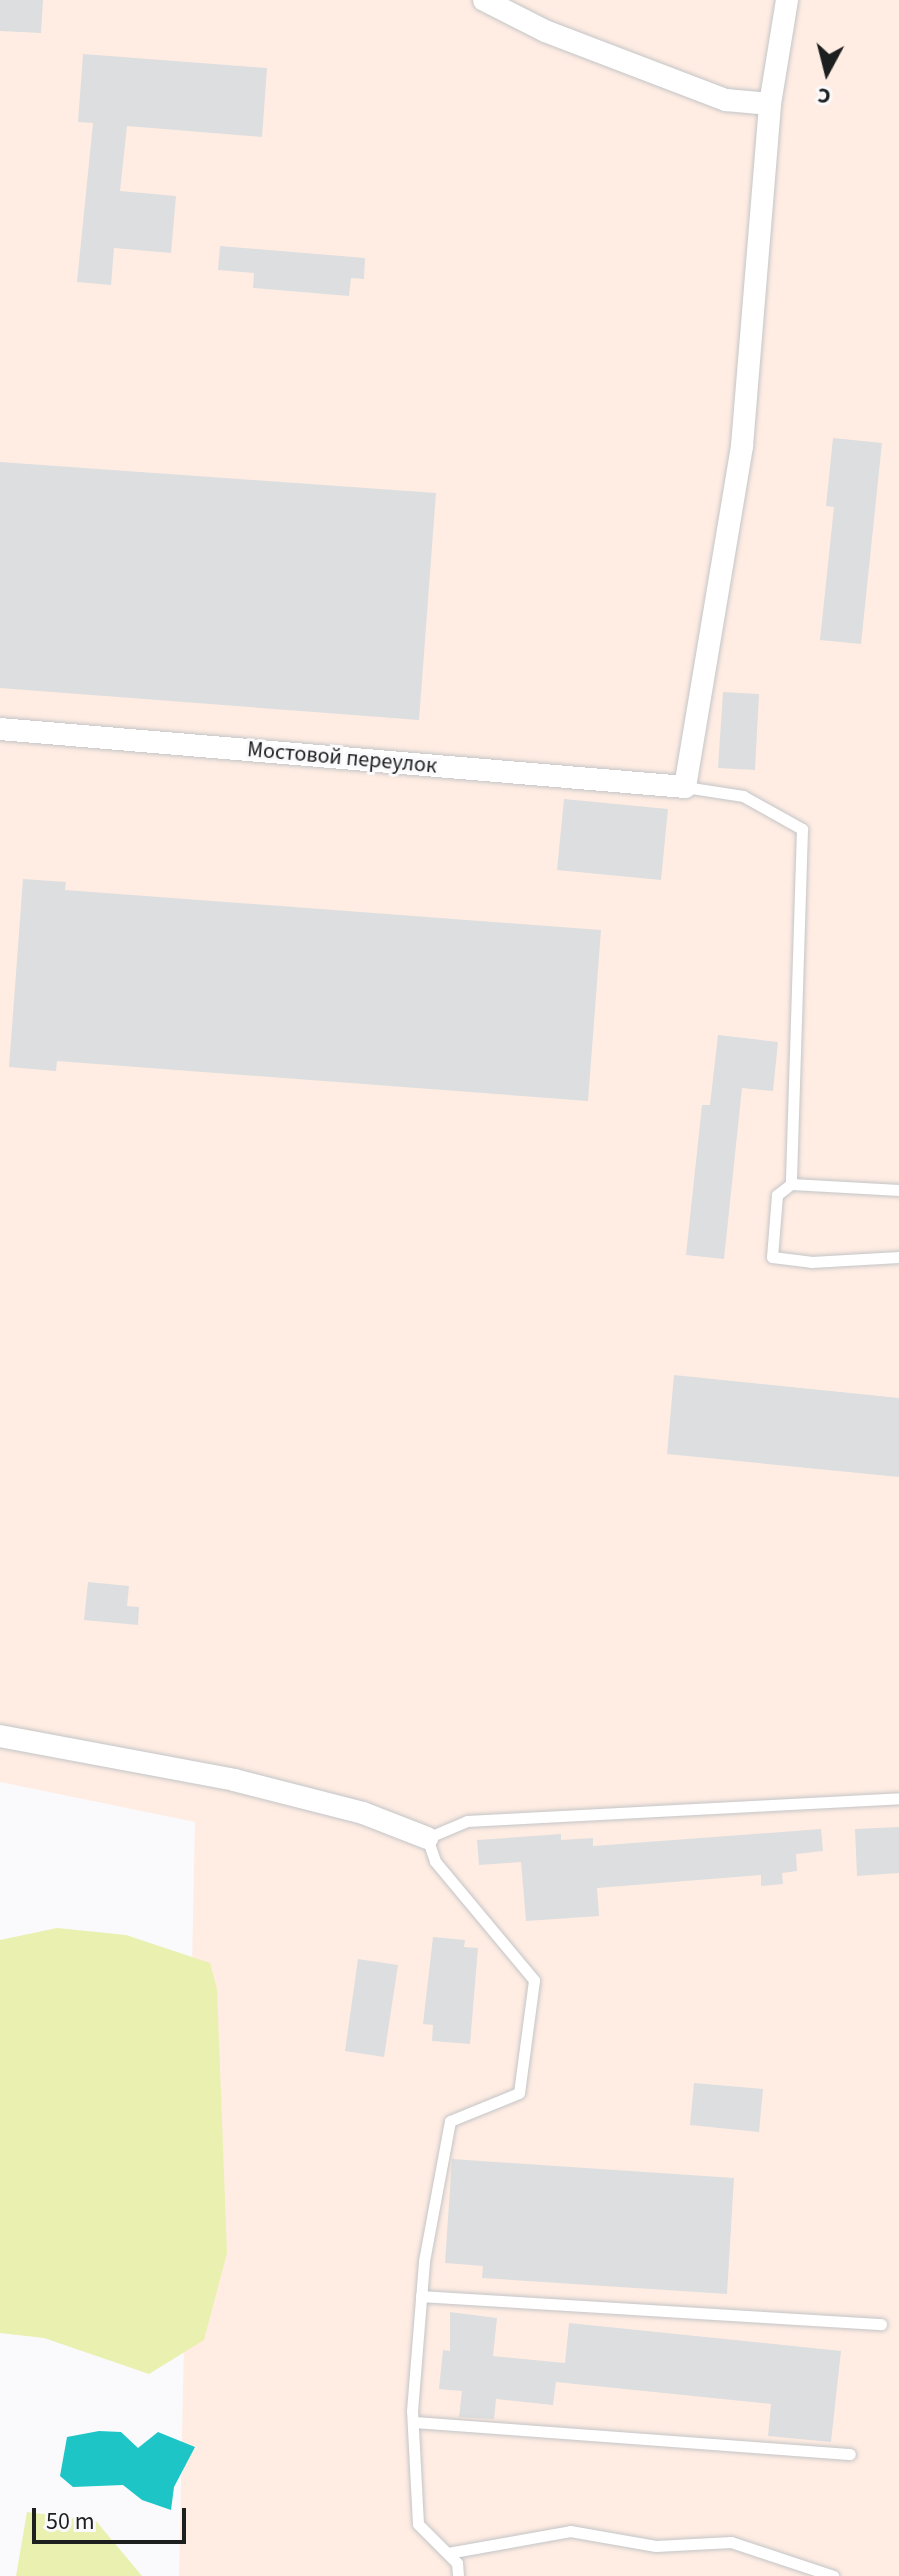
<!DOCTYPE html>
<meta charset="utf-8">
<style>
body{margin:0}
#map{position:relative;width:899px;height:2576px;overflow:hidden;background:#fafafd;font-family:"Source Sans 3",sans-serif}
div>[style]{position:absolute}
.industrial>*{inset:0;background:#ffede3}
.green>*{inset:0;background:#eaf0af}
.water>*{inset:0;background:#1ec5c7}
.building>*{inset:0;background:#dddee0}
.roads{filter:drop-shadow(0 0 2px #c4c5c7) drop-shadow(0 0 2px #c4c5c7)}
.service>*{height:11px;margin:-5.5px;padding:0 5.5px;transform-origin:5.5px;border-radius:5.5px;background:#fff}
.minor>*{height:22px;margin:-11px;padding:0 11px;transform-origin:11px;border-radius:11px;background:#fff}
span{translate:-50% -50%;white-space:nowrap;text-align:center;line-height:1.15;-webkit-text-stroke:6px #fafafd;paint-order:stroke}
.street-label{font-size:22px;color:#1d1e1e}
.north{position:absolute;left:787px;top:32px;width:80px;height:80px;-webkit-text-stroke:6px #fafafd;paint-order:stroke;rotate:187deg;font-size:22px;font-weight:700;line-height:32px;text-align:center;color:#1d1e1e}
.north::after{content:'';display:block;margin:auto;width:28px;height:36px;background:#1d1e1e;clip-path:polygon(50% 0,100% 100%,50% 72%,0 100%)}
.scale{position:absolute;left:32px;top:2508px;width:154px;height:36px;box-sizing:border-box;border:4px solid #1d1e1e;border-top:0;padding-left:10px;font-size:24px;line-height:28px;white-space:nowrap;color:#1d1e1e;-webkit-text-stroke:6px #fafafd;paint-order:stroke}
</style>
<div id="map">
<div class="industrial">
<div style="clip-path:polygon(0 0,899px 0,899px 2576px,179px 2576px,195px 1822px,0 1782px)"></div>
</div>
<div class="green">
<div style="clip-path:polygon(57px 1928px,126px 1935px,210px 1963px,217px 1989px,227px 2253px,204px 2340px,149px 2374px,44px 2338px,0 2333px,0 1940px)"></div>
<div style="clip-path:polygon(27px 2512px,96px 2521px,142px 2576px,16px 2576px)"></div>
</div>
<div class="water">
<div style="clip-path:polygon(99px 2431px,121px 2432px,138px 2448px,158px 2432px,195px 2447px,174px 2487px,171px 2510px,142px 2500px,123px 2485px,73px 2487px,60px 2476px,67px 2437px)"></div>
</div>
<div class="building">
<div style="clip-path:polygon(0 0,43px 0,41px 33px,0 31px)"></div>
<div style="clip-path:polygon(83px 54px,267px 68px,262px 137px,127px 126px,120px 191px,176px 196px,171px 253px,114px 248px,111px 285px,77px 282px,93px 123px,78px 122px)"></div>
<div style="clip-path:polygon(220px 246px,365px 258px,364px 279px,351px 278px,349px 296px,253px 288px,254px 273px,218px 270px)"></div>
<div style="clip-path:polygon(833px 438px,882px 443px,861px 644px,820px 640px,834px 507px,826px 506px)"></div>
<div style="clip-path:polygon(0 462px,436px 493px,419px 720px,0 688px)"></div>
<div style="clip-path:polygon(723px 692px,759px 694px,755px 770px,718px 768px)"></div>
<div style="clip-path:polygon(564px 799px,668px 809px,661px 880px,557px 870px)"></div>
<div style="clip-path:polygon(23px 879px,66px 882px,65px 890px,601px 930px,588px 1101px,57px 1061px,56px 1071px,9px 1067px)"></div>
<div style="clip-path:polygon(718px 1035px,778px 1042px,773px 1091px,742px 1088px,724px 1259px,686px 1255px,702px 1105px,710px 1105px)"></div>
<div style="clip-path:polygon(674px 1375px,899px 1398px,899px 1477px,667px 1454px)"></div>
<div style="clip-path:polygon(88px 1582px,129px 1586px,127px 1606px,139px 1607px,138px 1625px,84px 1620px)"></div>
<div style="clip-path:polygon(899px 1827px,899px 1873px,857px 1876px,855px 1829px)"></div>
<div style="clip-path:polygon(821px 1829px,823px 1851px,796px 1854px,797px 1871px,782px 1873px,783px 1884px,761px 1886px,761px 1875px,597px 1888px,599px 1916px,526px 1921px,521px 1862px,479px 1865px,477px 1840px,561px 1834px,561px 1840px,593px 1838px,593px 1846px)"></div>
<div style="clip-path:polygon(433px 1937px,465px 1940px,464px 1947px,478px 1948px,470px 2044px,432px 2041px,433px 2025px,423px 2024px)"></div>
<div style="clip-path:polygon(358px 1959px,398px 1965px,384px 2057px,345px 2051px)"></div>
<div style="clip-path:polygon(694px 2083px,763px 2089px,759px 2132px,690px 2125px)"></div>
<div style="clip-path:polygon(452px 2159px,734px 2178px,727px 2294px,482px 2278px,483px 2266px,445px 2263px)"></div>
<div style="clip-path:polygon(450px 2312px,497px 2318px,493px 2356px,565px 2363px,569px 2323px,841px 2351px,831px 2442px,768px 2436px,771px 2404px,556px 2382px,553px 2405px,496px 2399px,494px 2419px,459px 2417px,462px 2391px,439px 2389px,443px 2350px,450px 2351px)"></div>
</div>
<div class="roads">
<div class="service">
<div style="left:685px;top:787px;width:59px;rotate:8.8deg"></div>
<div style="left:743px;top:796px;width:68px;rotate:29.2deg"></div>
<div style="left:802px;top:829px;width:355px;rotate:91.8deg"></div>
<div style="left:899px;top:1190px;width:108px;rotate:-176.8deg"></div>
<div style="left:791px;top:1184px;width:18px;rotate:142deg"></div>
<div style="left:777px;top:1195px;width:62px;rotate:94.6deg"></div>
<div style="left:772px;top:1257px;width:39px;rotate:7deg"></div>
<div style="left:811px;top:1262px;width:88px;rotate:-3.3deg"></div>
<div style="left:421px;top:2296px;width:461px;rotate:3.5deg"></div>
<div style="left:413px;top:2422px;width:438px;rotate:4.2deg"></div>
<div style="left:448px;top:2553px;width:124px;rotate:-10.2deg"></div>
<div style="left:570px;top:2531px;width:87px;rotate:9.9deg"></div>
<div style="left:656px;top:2546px;width:75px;rotate:-3.1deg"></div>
<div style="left:731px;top:2542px;width:108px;rotate:18.4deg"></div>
<div style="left:458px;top:2576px;width:13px;rotate:-94deg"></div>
<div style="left:457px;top:2563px;width:55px;rotate:-135deg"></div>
<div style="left:418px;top:2524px;width:113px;rotate:-93deg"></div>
<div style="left:412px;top:2411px;width:150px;rotate:-85.4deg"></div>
<div style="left:424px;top:2261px;width:142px;rotate:-79.5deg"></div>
<div style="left:450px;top:2121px;width:74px;rotate:-22.1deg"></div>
<div style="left:519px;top:2093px;width:114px;rotate:-82.4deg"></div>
<div style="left:534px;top:1980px;width:155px;rotate:-129.8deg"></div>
<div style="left:435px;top:1861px;width:24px;rotate:-109deg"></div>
<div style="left:427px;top:1838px;width:43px;rotate:-23deg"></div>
<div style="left:467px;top:1821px;width:433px;rotate:-3deg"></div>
</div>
<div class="minor">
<div style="left:484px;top:0;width:68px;rotate:26.9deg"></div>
<div style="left:545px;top:31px;width:194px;rotate:20.9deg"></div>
<div style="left:726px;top:100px;width:44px;rotate:5.2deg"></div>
<div style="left:0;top:729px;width:687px;rotate:4.84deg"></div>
<div style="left:685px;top:787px;width:346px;rotate:-80.5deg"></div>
<div style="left:742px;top:446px;width:343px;rotate:-85.3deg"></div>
<div style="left:770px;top:104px;width:105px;rotate:-80.7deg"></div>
<div style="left:0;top:1736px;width:238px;rotate:10.6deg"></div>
<div style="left:234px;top:1780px;width:133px;rotate:14.3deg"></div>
<div style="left:363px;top:1813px;width:69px;rotate:21.3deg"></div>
</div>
</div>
<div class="street-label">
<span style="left:342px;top:758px;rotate:5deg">Мостовой переулок</span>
</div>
<div class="north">С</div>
<div class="scale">50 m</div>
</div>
